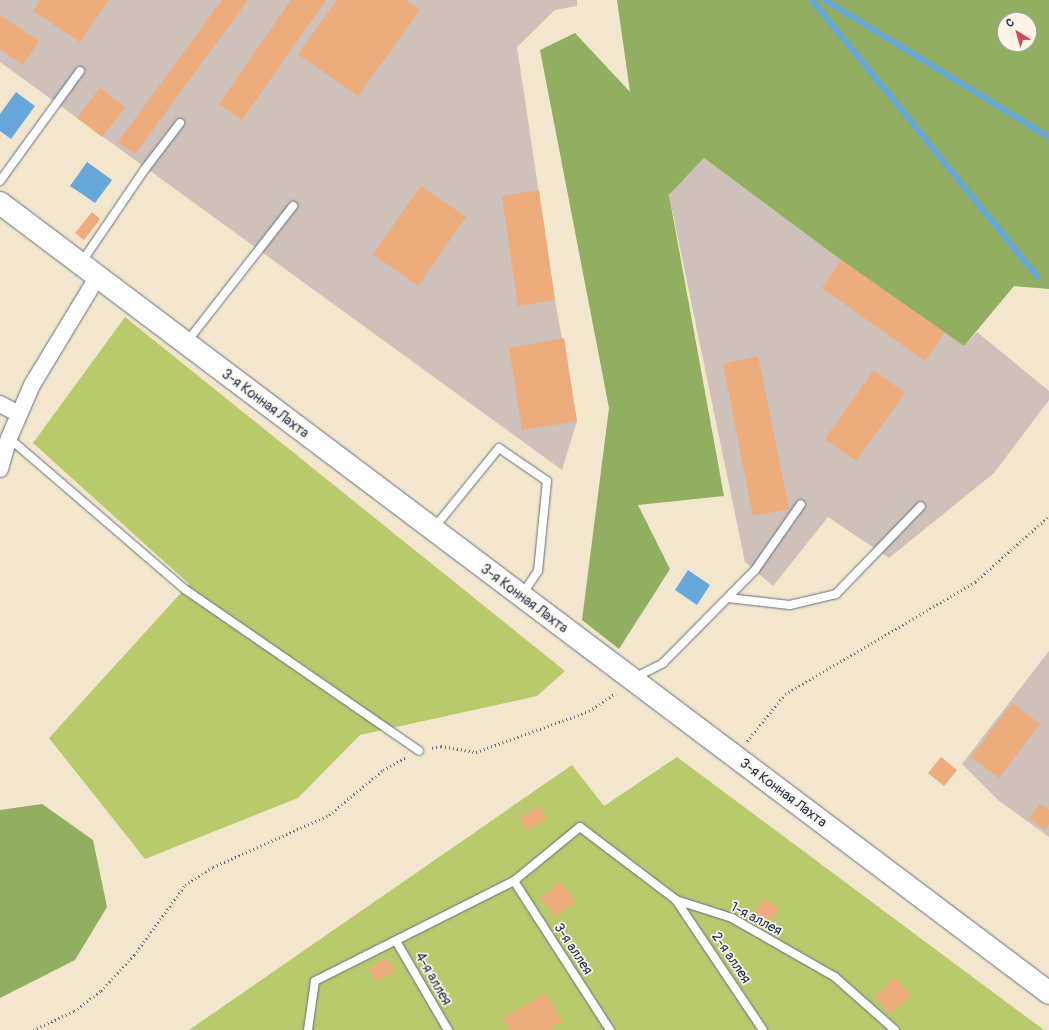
<!DOCTYPE html>
<meta charset="utf-8">
<style>
body{margin:0}
#map{position:relative;width:1049px;height:1030px;overflow:hidden;background:#f2e7cc;font-family:Pangolin,sans-serif}
div>[style]{position:absolute}
.industrial>*{inset:0;background:#cec1b9}
.green>*{inset:0;background:#b9ca6d}
.forest>*{inset:0;background:#92ae60}
.water>*{inset:0;background:#67a8db}
.stream>*{height:6px;margin:-3px;padding:0 3px;transform-origin:3px;border-radius:3px;background:#67a8db}
.building>*{inset:0;background:#ecac7b}
.path>*{height:2.5px;margin-top:-1.25px;transform-origin:0;background:repeating-linear-gradient(90deg,#666f84 0 1px,transparent 0 4px)}
.roads{filter:drop-shadow(0 0 1px #666f84) drop-shadow(0 0 1px #666f84)}
.lane>*{height:8px;margin:-4px;padding:0 4px;transform-origin:4px;border-radius:4px;background:#fff}
.street>*{height:16px;margin:-8px;padding:0 8px;transform-origin:8px;border-radius:8px;background:#fff}
.secondary>*{height:22px;margin:-11px;padding:0 11px;transform-origin:11px;border-radius:11px;background:#fff}
span{translate:-50% -50%;white-space:nowrap;text-align:center;line-height:1.15;-webkit-text-stroke:3.5px #fcf5e5;paint-order:stroke}
.street-label{font-size:14px;color:#1b2f5e}
.north{position:absolute;left:997px;top:12px;width:40px;height:40px;box-sizing:border-box;background:#fcf5e5;border:1px solid #a2a6af;border-radius:50%;rotate:323deg;font-size:11px;font-weight:700;line-height:16px;text-align:center;color:#1b2f5e}
.north::after{content:'';display:block;margin:auto;width:14px;height:18px;background:#d1495b;clip-path:polygon(50% 0,100% 100%,50% 72%,0 100%)}
</style>
<div id="map">
<div class="industrial">
<div style="clip-path:polygon(0 0,577px 0,577px 6px,555px 10px,517px 47px,555px 300px,577px 421px,562px 470px,0 62px)"></div>
<div style="clip-path:polygon(704px 158px,841px 260px,964px 346px,977px 332px,1049px 391px,1049px 400px,994px 473px,889px 558px,828px 517px,773px 586px,745px 562px,669px 195px)"></div>
<div style="clip-path:polygon(1049px 651px,1049px 837px,998px 800px,962px 764px)"></div>
</div>
<div class="green">
<div style="clip-path:polygon(125px 317px,565px 671px,537px 696px,360px 735px,298px 798px,145px 859px,49px 738px,189px 584px,33px 443px)"></div>
<div style="clip-path:polygon(677px 757px,1044px 1030px,189px 1030px,572px 765px,604px 806px)"></div>
</div>
<div class="forest">
<div style="clip-path:polygon(evenodd,617px 0,1049px 0,1049px 289px,1014px 286px,964px 346px,841px 260px,704px 158px,669px 195px,724px 496px,638px 505px,670px 569px,619px 649px,582px 620px,609px 408px,540px 50px,575px 33px,630px 92px,617px 0,1005px 20px,1029px 20px,1029px 44px,1005px 44px,1005px 20px)"></div>
<div style="clip-path:polygon(42px 804px,93px 840px,107px 907px,75px 960px,0 998px,0 810px)"></div>
</div>
<div class="water">
<div style="clip-path:polygon(16px 92px,35px 106px,11px 139px,0 131px,0 114px)"></div>
<div style="clip-path:polygon(87px 162px,112px 180px,95px 203px,70px 186px)"></div>
<div style="clip-path:polygon(688px 570px,710px 585px,697px 605px,675px 590px)"></div>
</div>
<div class="stream">
<div style="left:812px;top:0;width:357px;rotate:50.8deg"></div>
<div style="left:825px;top:0;width:263px;rotate:31.5deg"></div>
</div>
<div class="building">
<div style="clip-path:polygon(40px 0,109px 0,80px 42px,33px 11px)"></div>
<div style="clip-path:polygon(222px 0,248px 0,135px 154px,118px 142px)"></div>
<div style="clip-path:polygon(291px 0,326px 0,242px 120px,219px 104px)"></div>
<div style="clip-path:polygon(337px 0,406px 0,420px 10px,358px 96px,298px 54px)"></div>
<div style="clip-path:polygon(0 15px,39px 41px,23px 65px,0 49px)"></div>
<div style="clip-path:polygon(100px 88px,125px 107px,102px 137px,77px 118px)"></div>
<div style="clip-path:polygon(421px 186px,466px 217px,418px 286px,373px 254px)"></div>
<div style="clip-path:polygon(539px 190px,555px 300px,518px 306px,502px 196px)"></div>
<div style="clip-path:polygon(92px 212px,100px 219px,84px 240px,75px 233px)"></div>
<div style="clip-path:polygon(841px 260px,945px 333px,925px 361px,822px 288px)"></div>
<div style="clip-path:polygon(564px 338px,577px 421px,522px 430px,509px 348px)"></div>
<div style="clip-path:polygon(758px 356px,789px 509px,753px 516px,723px 364px)"></div>
<div style="clip-path:polygon(874px 370px,905px 393px,856px 461px,825px 439px)"></div>
<div style="clip-path:polygon(1012px 703px,1040px 724px,999px 778px,971px 757px)"></div>
<div style="clip-path:polygon(941px 757px,957px 770px,944px 786px,928px 773px)"></div>
<div style="clip-path:polygon(1040px 804px,1049px 810px,1049px 824px,1045px 830px,1029px 818px)"></div>
<div style="clip-path:polygon(540px 806px,547px 819px,527px 831px,519px 818px)"></div>
<div style="clip-path:polygon(561px 882px,576px 902px,555px 917px,540px 897px)"></div>
<div style="clip-path:polygon(764px 898px,779px 909px,765px 928px,751px 917px)"></div>
<div style="clip-path:polygon(387px 958px,395px 971px,377px 981px,369px 969px)"></div>
<div style="clip-path:polygon(895px 978px,911px 997px,890px 1014px,875px 996px)"></div>
<div style="clip-path:polygon(546px 993px,562px 1022px,547px 1030px,509px 1030px,503px 1018px)"></div>
</div>
<div class="path">
<div style="left:747px;top:741px;width:60px;rotate:-51deg"></div>
<div style="left:785px;top:694px;width:221px;rotate:-30.5deg"></div>
<div style="left:975px;top:582px;width:99px;rotate:-41.7deg"></div>
<div style="left:432px;top:748px;width:9px;rotate:-13deg"></div>
<div style="left:441px;top:746px;width:36px;rotate:10deg"></div>
<div style="left:476px;top:752px;width:120px;rotate:-19.9deg"></div>
<div style="left:589px;top:711px;width:32px;rotate:-34deg"></div>
<div style="left:33px;top:1030px;width:45px;rotate:-24.9deg"></div>
<div style="left:74px;top:1011px;width:34px;rotate:-37deg"></div>
<div style="left:101px;top:991px;width:49px;rotate:-47.5deg"></div>
<div style="left:134px;top:955px;width:87px;rotate:-53.9deg"></div>
<div style="left:185px;top:885px;width:33px;rotate:-33deg"></div>
<div style="left:213px;top:867px;width:127px;rotate:-24.1deg"></div>
<div style="left:329px;top:815px;width:70px;rotate:-39.8deg"></div>
<div style="left:383px;top:770px;width:25px;rotate:-29deg"></div>
</div>
<div class="roads">
<div class="lane">
<div style="left:0;top:181px;width:136px;rotate:-54deg"></div>
<div style="left:81px;top:263px;width:114px;rotate:-55.8deg"></div>
<div style="left:145px;top:169px;width:58px;rotate:-52.7deg"></div>
<div style="left:186px;top:343px;width:174px;rotate:-52deg"></div>
<div style="left:9px;top:438px;width:233px;rotate:40.7deg"></div>
<div style="left:186px;top:590px;width:283px;rotate:34.6deg"></div>
<div style="left:434px;top:528px;width:103px;rotate:-50.9deg"></div>
<div style="left:499px;top:448px;width:58px;rotate:34.5deg"></div>
<div style="left:547px;top:481px;width:90px;rotate:95.7deg"></div>
<div style="left:538px;top:571px;width:29px;rotate:124deg"></div>
<div style="left:728px;top:598px;width:62px;rotate:6.4deg"></div>
<div style="left:790px;top:605px;width:47px;rotate:-13.4deg"></div>
<div style="left:836px;top:594px;width:122px;rotate:-46deg"></div>
<div style="left:634px;top:678px;width:33px;rotate:-27deg"></div>
<div style="left:663px;top:663px;width:131px;rotate:-45.3deg"></div>
<div style="left:755px;top:570px;width:80px;rotate:-55.1deg"></div>
<div style="left:514px;top:881px;width:177px;rotate:57.2deg"></div>
<div style="left:676px;top:900px;width:156px;rotate:56.2deg"></div>
<div style="left:396px;top:941px;width:103px;rotate:59.7deg"></div>
<div style="left:308px;top:1030px;width:49px;rotate:-81.9deg"></div>
<div style="left:315px;top:981px;width:223px;rotate:-26.7deg"></div>
<div style="left:514px;top:881px;width:85px;rotate:-39.3deg"></div>
<div style="left:580px;top:827px;width:121px;rotate:37.2deg"></div>
<div style="left:676px;top:900px;width:59px;rotate:17.8deg"></div>
<div style="left:732px;top:918px;width:119px;rotate:29.8deg"></div>
<div style="left:835px;top:977px;width:80px;rotate:41.5deg"></div>
</div>
<div class="street">
<div style="left:0;top:404px;width:21px;rotate:28deg"></div>
<div style="left:0;top:469px;width:32px;rotate:-74deg"></div>
<div style="left:9px;top:438px;width:58px;rotate:-66.5deg"></div>
<div style="left:32px;top:385px;width:127px;rotate:-58.8deg"></div>
</div>
<div class="secondary">
<div style="left:0;top:203px;width:1313px;rotate:36.98deg"></div>
</div>
</div>
<div class="street-label">
<span style="left:265px;top:404px;rotate:37deg">3-я Конная Лахта</span>
<span style="left:524px;top:599px;rotate:37deg">3-я Конная Лахта</span>
<span style="left:783px;top:793px;rotate:37deg">3-я Конная Лахта</span>
<span style="left:756px;top:919px;rotate:28deg">1-я аллея</span>
<span style="left:573px;top:949px;rotate:57deg">3-я аллея</span>
<span style="left:731px;top:958px;rotate:56deg">2-я аллея</span>
<span style="left:433px;top:979px;rotate:60deg">4-я аллея</span>
</div>
<div class="north">С</div>
</div>
